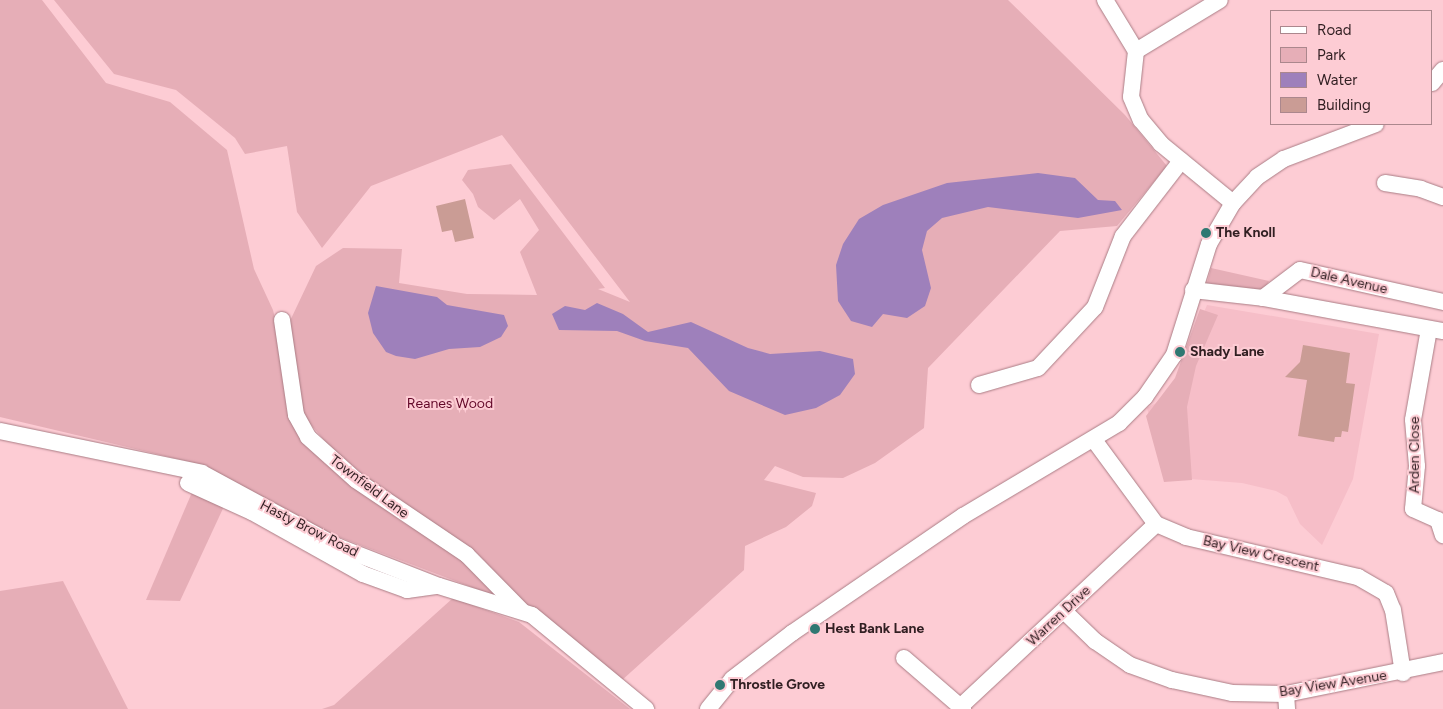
<!DOCTYPE html>
<style>
body{margin:0}
#map{position:relative;width:1443px;height:709px;overflow:hidden;background:#fdccd4;font-family:Figtree,sans-serif}
div>[style]{position:absolute}
.built>*{inset:0;background:#f6bec8}
.green>*{inset:0;background:#e6aeb7}
.water>*{inset:0;background:#9e80bb}
.building>*{inset:0;background:#ca9c95}
.roads{filter:drop-shadow(0 0 1px #aa7d85) drop-shadow(0 0 1px #aa7d85)}
.minor>*{height:16px;margin:-8px;padding:0 8px;transform-origin:8px;border-radius:8px;background:#fff}
.dots>*{width:14px;height:14px;translate:-50% -50%;box-sizing:border-box;border:2px solid #fdccd4;border-radius:50%}
span{translate:-50% -50%;white-space:nowrap;text-align:center;line-height:1.15;-webkit-text-stroke:4px #fdccd4;paint-order:stroke}
.poi-label{font-size:14px;color:#311f22;font-weight:700}
.left{translate:0 -50%;text-align:left}
.street-label{font-size:14px;color:#311f22}
.park-label{font-size:14px;color:#630829}
.legend{position:absolute;left:1270px;top:10px;width:162px;height:115px;box-sizing:border-box;background:#fdccd4;border:1px solid #ab878d;margin:0;padding:6px 9px;list-style:none;font-size:15px;color:#311f22}
.legend li{display:flex;align-items:center;gap:10px;height:25px}
.legend b{width:25px;border:1px solid #ab878d}
</style>
<div id="map">
<div class="built">
<div style="clip-path:polygon(1207px 305px,1379px 334px,1353px 479px,1322px 545px,1300px 524px,1287px 497px,1276px 491px,1242px 483px,1165px 477px,1147px 408px,1165px 398px,1172px 389px)"></div>
</div>
<div class="green">
<div style="clip-path:polygon(0 0,42px 0,106px 83px,170px 102px,227px 150px,254px 269px,273px 310px,281px 343px,287px 413px,316px 453px,401px 521px,455px 554px,503px 599px,331px 534px,203px 465px,0 417px)"></div>
<div style="clip-path:polygon(54px 0,1008px 0,1125px 115px,1167px 166px,1117px 226px,1060px 231px,928px 368px,924px 428px,875px 463px,843px 478px,803px 477px,775px 466px,764px 480px,816px 493px,812px 506px,786px 527px,745px 546px,744px 570px,621px 681px,527px 606px,476px 552px,387px 494px,330px 447px,300px 412px,289px 323px,316px 266px,343px 248px,402px 249px,399px 283px,467px 294px,537px 295px,520px 252px,539px 230px,520px 199px,494px 220px,478px 207px,473px 194px,462px 180px,468px 170px,511px 164px,605px 288px,598px 289px,630px 302px,502px 135px,371px 186px,322px 248px,297px 212px,287px 146px,245px 154px,235px 138px,176px 90px,114px 74px)"></div>
<div style="clip-path:polygon(1211px 268px,1269px 281px,1264px 290px,1207px 283px)"></div>
<div style="clip-path:polygon(1200px 309px,1218px 315px,1196px 366px,1187px 407px,1192px 480px,1164px 482px,1146px 416px,1175px 378px)"></div>
<div style="clip-path:polygon(193px 490px,226px 502px,180px 601px,146px 600px)"></div>
<div style="clip-path:polygon(63px 581px,128px 709px,0 709px,0 591px)"></div>
<div style="clip-path:polygon(453px 598px,519px 622px,630px 709px,322px 709px,334px 705px)"></div>
</div>
<div class="water">
<div style="clip-path:polygon(1038px 173px,1075px 178px,1098px 200px,1115px 201px,1122px 210px,1078px 218px,988px 207px,942px 218px,927px 231px,922px 250px,931px 288px,925px 306px,907px 318px,883px 314px,872px 327px,851px 321px,838px 301px,836px 265px,843px 244px,859px 219px,883px 205px,947px 183px)"></div>
<div style="clip-path:polygon(376px 286px,437px 297px,447px 305px,504px 315px,508px 326px,501px 337px,480px 347px,449px 349px,415px 359px,396px 356px,386px 352px,373px 333px,368px 313px)"></div>
<div style="clip-path:polygon(597px 303px,623px 314px,648px 332px,691px 322px,748px 348px,770px 354px,820px 351px,853px 359px,855px 374px,840px 395px,816px 408px,785px 415px,729px 391px,688px 348px,645px 341px,617px 331px,559px 330px,552px 314px,565px 306px,585px 310px)"></div>
</div>
<div class="building">
<div style="clip-path:polygon(465px 199px,474px 238px,455px 242px,452px 230px,442px 232px,436px 206px)"></div>
<div style="clip-path:polygon(1303px 345px,1350px 353px,1346px 383px,1355px 384px,1348px 432px,1342px 431px,1341px 437px,1335px 437px,1334px 442px,1298px 436px,1307px 380px,1285px 377px,1300px 362px)"></div>
</div>
<div class="roads">
<div class="minor">
<div style="left:1105px;top:0;width:60px;rotate:58.7deg"></div>
<div style="left:1136px;top:51px;width:46px;rotate:96.2deg"></div>
<div style="left:1131px;top:97px;width:25px;rotate:67deg"></div>
<div style="left:1141px;top:120px;width:31px;rotate:50deg"></div>
<div style="left:1161px;top:144px;width:93px;rotate:39.3deg"></div>
<div style="left:1136px;top:51px;width:98px;rotate:-31.3deg"></div>
<div style="left:1432px;top:83px;width:17px;rotate:-50deg"></div>
<div style="left:1385px;top:183px;width:36px;rotate:9deg"></div>
<div style="left:1421px;top:189px;width:23px;rotate:20deg"></div>
<div style="left:1193px;top:290px;width:70px;rotate:6.5deg"></div>
<div style="left:1263px;top:298px;width:183px;rotate:10.4deg"></div>
<div style="left:1263px;top:298px;width:46px;rotate:-37.1deg"></div>
<div style="left:1300px;top:270px;width:147px;rotate:12.6deg"></div>
<div style="left:282px;top:320px;width:96px;rotate:81.6deg"></div>
<div style="left:296px;top:415px;width:25px;rotate:61deg"></div>
<div style="left:308px;top:437px;width:64px;rotate:41.9deg"></div>
<div style="left:356px;top:480px;width:134px;rotate:34deg"></div>
<div style="left:467px;top:555px;width:78px;rotate:45.5deg"></div>
<div style="left:1429px;top:329px;width:92px;rotate:100deg"></div>
<div style="left:1413px;top:420px;width:46px;rotate:85deg"></div>
<div style="left:1417px;top:466px;width:43px;rotate:95.3deg"></div>
<div style="left:1413px;top:509px;width:27px;rotate:24deg"></div>
<div style="left:1438px;top:520px;width:16px;rotate:72deg"></div>
<div style="left:979px;top:385px;width:61px;rotate:-16.1deg"></div>
<div style="left:1038px;top:368px;width:83px;rotate:-46.9deg"></div>
<div style="left:1095px;top:307px;width:76px;rotate:-68.5deg"></div>
<div style="left:1123px;top:236px;width:95px;rotate:-52.3deg"></div>
<div style="left:0;top:431px;width:206px;rotate:11.7deg"></div>
<div style="left:202px;top:473px;width:156px;rotate:28.4deg"></div>
<div style="left:339px;top:547px;width:107px;rotate:21.3deg"></div>
<div style="left:439px;top:586px;width:97px;rotate:17.3deg"></div>
<div style="left:532px;top:615px;width:148px;rotate:39.5deg"></div>
<div style="left:1094px;top:440px;width:104px;rotate:53.6deg"></div>
<div style="left:1156px;top:524px;width:33px;rotate:23deg"></div>
<div style="left:1186px;top:537px;width:177px;rotate:13.1deg"></div>
<div style="left:1358px;top:577px;width:32px;rotate:30deg"></div>
<div style="left:1386px;top:593px;width:18px;rotate:68deg"></div>
<div style="left:1393px;top:610px;width:64px;rotate:81deg"></div>
<div style="left:188px;top:483px;width:70px;rotate:24.4deg"></div>
<div style="left:252px;top:512px;width:127px;rotate:29.2deg"></div>
<div style="left:363px;top:574px;width:47px;rotate:20deg"></div>
<div style="left:407px;top:590px;width:29px;rotate:-8deg"></div>
<div style="left:1065px;top:612px;width:42px;rotate:44deg"></div>
<div style="left:1095px;top:641px;width:42px;rotate:34.4deg"></div>
<div style="left:1130px;top:665px;width:45px;rotate:19.7deg"></div>
<div style="left:1172px;top:680px;width:61px;rotate:12.2deg"></div>
<div style="left:1232px;top:693px;width:54px;rotate:1.1deg"></div>
<div style="left:1286px;top:694px;width:160px;rotate:-11.5deg"></div>
<div style="left:904px;top:658px;width:78px;rotate:40.8deg"></div>
<div style="left:1286px;top:694px;width:15px;rotate:86deg"></div>
<div style="left:960px;top:707px;width:268px;rotate:-43deg"></div>
<div style="left:708px;top:709px;width:38px;rotate:-51deg"></div>
<div style="left:732px;top:679px;width:76px;rotate:-37.5deg"></div>
<div style="left:792px;top:633px;width:207px;rotate:-34.4deg"></div>
<div style="left:963px;top:516px;width:182px;rotate:-30.8deg"></div>
<div style="left:1119px;top:423px;width:37px;rotate:-45deg"></div>
<div style="left:1145px;top:397px;width:51px;rotate:-55.4deg"></div>
<div style="left:1174px;top:355px;width:116px;rotate:-72.5deg"></div>
<div style="left:1209px;top:244px;width:48px;rotate:-59.7deg"></div>
<div style="left:1233px;top:203px;width:35px;rotate:-47deg"></div>
<div style="left:1257px;top:177px;width:32px;rotate:-34deg"></div>
<div style="left:1284px;top:159px;width:98px;rotate:-20.8deg"></div>
</div>
</div>
<div class="dots">
<div style="left:1206px;top:233px;background:#307872"></div>
<div style="left:1180px;top:352px;background:#307872"></div>
<div style="left:815px;top:629px;background:#307872"></div>
<div style="left:720px;top:685px;background:#307872"></div>
</div>
<div class="poi-label">
<span class="left" style="left:1216px;top:233px">The Knoll</span>
<span class="left" style="left:1190px;top:352px">Shady Lane</span>
<span class="left" style="left:825px;top:629px">Hest Bank Lane</span>
<span class="left" style="left:730px;top:685px">Throstle Grove</span>
</div>
<div class="street-label">
<span style="left:1349px;top:281px;rotate:13deg">Dale Avenue</span>
<span style="left:1415px;top:455px;rotate:-90deg">Arden Close</span>
<span style="left:369px;top:487px;rotate:37deg">Townfield Lane</span>
<span style="left:309px;top:529px;rotate:27deg">Hasty Brow Road</span>
<span style="left:1261px;top:554px;rotate:13deg">Bay View Crescent</span>
<span style="left:1059px;top:616px;rotate:-43deg">Warren Drive</span>
<span style="left:1333px;top:684px;rotate:-9deg">Bay View Avenue</span>
</div>
<div class="park-label">
<span style="left:450px;top:404px">Reanes Wood</span>
</div>
<ul class="legend">
<li><b style="height:6px;background:#fff"></b>Road</li>
<li><b style="height:14px;background:#e6aeb7"></b>Park</li>
<li><b style="height:14px;background:#9e80bb"></b>Water</li>
<li><b style="height:14px;background:#ca9c95"></b>Building</li>
</ul>
</div>
